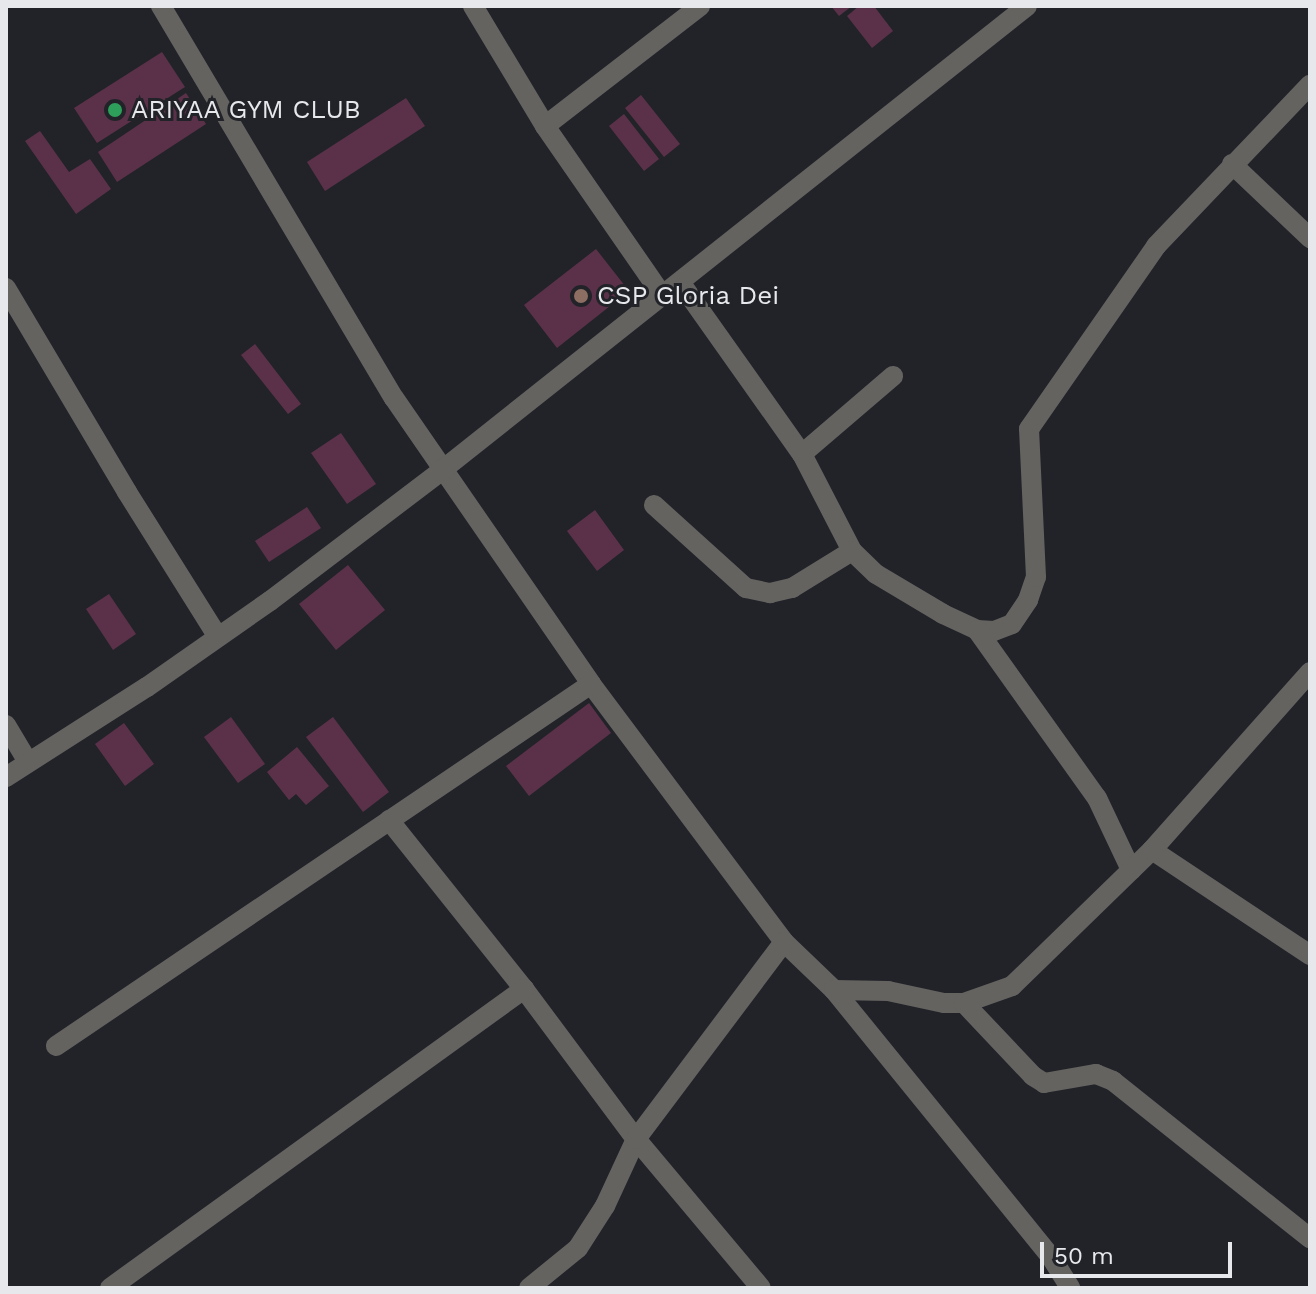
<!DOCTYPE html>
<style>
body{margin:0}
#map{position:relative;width:1316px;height:1294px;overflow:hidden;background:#212329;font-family:"Work Sans",sans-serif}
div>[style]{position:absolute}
.building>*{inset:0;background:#5b3149}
.street>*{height:20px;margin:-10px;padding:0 10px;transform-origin:10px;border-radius:10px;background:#656360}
.dots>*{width:22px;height:22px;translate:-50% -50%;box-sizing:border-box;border:4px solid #212329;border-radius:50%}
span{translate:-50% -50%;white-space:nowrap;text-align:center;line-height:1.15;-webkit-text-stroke:6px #212329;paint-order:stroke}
.poi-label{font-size:26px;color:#e7e8ec}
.left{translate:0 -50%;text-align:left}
.frame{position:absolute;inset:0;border:8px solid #e7e8ec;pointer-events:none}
.scale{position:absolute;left:1040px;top:1242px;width:192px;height:36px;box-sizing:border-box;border:4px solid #e7e8ec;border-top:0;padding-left:10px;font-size:24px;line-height:28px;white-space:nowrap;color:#e7e8ec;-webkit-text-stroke:6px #212329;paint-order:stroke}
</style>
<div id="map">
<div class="building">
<div style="clip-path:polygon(831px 6px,852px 6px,839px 16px)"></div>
<div style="clip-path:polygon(859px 6px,874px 6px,893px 31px,872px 48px,847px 16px)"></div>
<div style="clip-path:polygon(162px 52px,185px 87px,97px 143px,74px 108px)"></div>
<div style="clip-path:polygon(186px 93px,206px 124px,117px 182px,98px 152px)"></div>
<div style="clip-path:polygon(641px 95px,680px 144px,664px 157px,625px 108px)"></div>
<div style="clip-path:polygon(406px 98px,425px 126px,325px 191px,307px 162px)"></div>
<div style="clip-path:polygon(624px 114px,659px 159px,644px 171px,609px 126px)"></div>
<div style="clip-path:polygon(40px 131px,69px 172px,90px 159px,111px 189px,76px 214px,25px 141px)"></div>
<div style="clip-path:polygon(596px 249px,629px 291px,557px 348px,524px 305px)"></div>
<div style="clip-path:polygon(255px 344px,301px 404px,288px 414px,241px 355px)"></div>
<div style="clip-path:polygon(341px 433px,376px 484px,347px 504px,311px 453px)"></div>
<div style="clip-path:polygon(307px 507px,321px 528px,269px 562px,255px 541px)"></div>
<div style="clip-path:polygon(595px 510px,624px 550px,597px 571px,567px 531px)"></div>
<div style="clip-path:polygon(348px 565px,385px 610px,336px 650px,299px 604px)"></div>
<div style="clip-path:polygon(109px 594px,136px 634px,113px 650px,86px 609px)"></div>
<div style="clip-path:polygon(589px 703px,611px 733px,529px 796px,506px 766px)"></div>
<div style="clip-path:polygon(231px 717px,265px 764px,238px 783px,204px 737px)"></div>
<div style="clip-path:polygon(333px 717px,389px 792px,363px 812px,306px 737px)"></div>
<div style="clip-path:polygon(124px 723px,154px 764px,125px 786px,95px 744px)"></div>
<div style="clip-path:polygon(297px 747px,329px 786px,306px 805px,296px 794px,289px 800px,267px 772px)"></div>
</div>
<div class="street">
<div style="left:161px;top:6px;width:456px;rotate:59.3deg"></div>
<div style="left:394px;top:398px;width:347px;rotate:55.4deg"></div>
<div style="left:591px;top:684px;width:322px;rotate:53.2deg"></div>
<div style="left:784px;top:942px;width:69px;rotate:43.8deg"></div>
<div style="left:834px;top:990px;width:344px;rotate:50.9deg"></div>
<div style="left:1051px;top:1257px;width:36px;rotate:58deg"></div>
<div style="left:473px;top:6px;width:140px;rotate:59deg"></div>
<div style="left:545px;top:126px;width:206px;rotate:55.3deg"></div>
<div style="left:545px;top:126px;width:196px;rotate:-37.7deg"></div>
<div style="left:1232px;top:164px;width:108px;rotate:43.5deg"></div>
<div style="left:680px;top:282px;width:211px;rotate:54.7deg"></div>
<div style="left:802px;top:454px;width:109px;rotate:62.7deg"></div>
<div style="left:852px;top:551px;width:33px;rotate:44deg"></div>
<div style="left:876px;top:574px;width:78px;rotate:30.8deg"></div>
<div style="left:943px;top:614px;width:38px;rotate:25deg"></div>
<div style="left:977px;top:630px;width:17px;rotate:3deg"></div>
<div style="left:994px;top:631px;width:19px;rotate:-21deg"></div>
<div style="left:1012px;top:624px;width:29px;rotate:-56deg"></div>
<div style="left:1028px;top:600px;width:24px;rotate:-71deg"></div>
<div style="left:1036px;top:577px;width:148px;rotate:-92.7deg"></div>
<div style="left:1029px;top:429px;width:223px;rotate:-55.2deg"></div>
<div style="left:1156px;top:246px;width:223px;rotate:-46.3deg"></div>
<div style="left:6px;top:288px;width:237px;rotate:59.3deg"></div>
<div style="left:127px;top:492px;width:171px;rotate:57.9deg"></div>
<div style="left:802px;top:454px;width:120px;rotate:-40.6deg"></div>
<div style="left:654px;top:505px;width:124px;rotate:42.1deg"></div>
<div style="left:746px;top:588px;width:25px;rotate:12deg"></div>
<div style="left:770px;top:593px;width:23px;rotate:-13deg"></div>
<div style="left:792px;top:588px;width:70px;rotate:-31.7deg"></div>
<div style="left:977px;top:630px;width:206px;rotate:54.5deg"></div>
<div style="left:1097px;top:798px;width:80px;rotate:64.7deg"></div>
<div style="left:6px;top:725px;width:43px;rotate:59.3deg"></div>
<div style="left:6px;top:777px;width:167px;rotate:-32.6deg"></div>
<div style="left:147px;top:687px;width:150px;rotate:-35deg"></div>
<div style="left:270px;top:601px;width:215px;rotate:-37.2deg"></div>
<div style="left:441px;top:471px;width:748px;rotate:-38.43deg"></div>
<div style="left:389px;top:820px;width:216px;rotate:51.4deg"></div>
<div style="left:524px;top:989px;width:187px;rotate:53.3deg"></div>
<div style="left:636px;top:1139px;width:194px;rotate:50deg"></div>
<div style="left:1152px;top:850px;width:190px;rotate:33.6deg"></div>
<div style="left:834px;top:990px;width:54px;rotate:1.1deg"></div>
<div style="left:888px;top:991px;width:57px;rotate:12.1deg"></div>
<div style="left:944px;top:1003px;width:20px"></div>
<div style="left:964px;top:1003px;width:51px;rotate:-19.5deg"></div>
<div style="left:1012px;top:986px;width:195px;rotate:-44.2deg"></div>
<div style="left:1152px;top:850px;width:238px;rotate:-48.4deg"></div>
<div style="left:964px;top:1003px;width:100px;rotate:46.6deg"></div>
<div style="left:1033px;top:1076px;width:13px;rotate:32deg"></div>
<div style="left:1044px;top:1083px;width:53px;rotate:-9.8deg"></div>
<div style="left:1096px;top:1074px;width:18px;rotate:22deg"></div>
<div style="left:1113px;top:1081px;width:252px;rotate:38.6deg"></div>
<div style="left:56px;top:1046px;width:646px;rotate:-34.08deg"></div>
<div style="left:110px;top:1288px;width:511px;rotate:-35.84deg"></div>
<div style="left:529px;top:1288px;width:63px;rotate:-39.2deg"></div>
<div style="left:578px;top:1248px;width:50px;rotate:-57.3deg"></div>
<div style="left:605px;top:1206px;width:74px;rotate:-65.2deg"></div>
<div style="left:636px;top:1139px;width:246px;rotate:-53.1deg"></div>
</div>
<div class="dots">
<div style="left:115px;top:110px;background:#2e9e5b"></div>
<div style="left:581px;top:296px;background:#8d6e63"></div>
</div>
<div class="poi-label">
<span class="left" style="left:131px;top:110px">ARIYAA GYM CLUB</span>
<span class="left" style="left:597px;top:296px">CSP Gloria Dei</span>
</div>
<div class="frame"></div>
<div class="scale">50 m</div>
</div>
